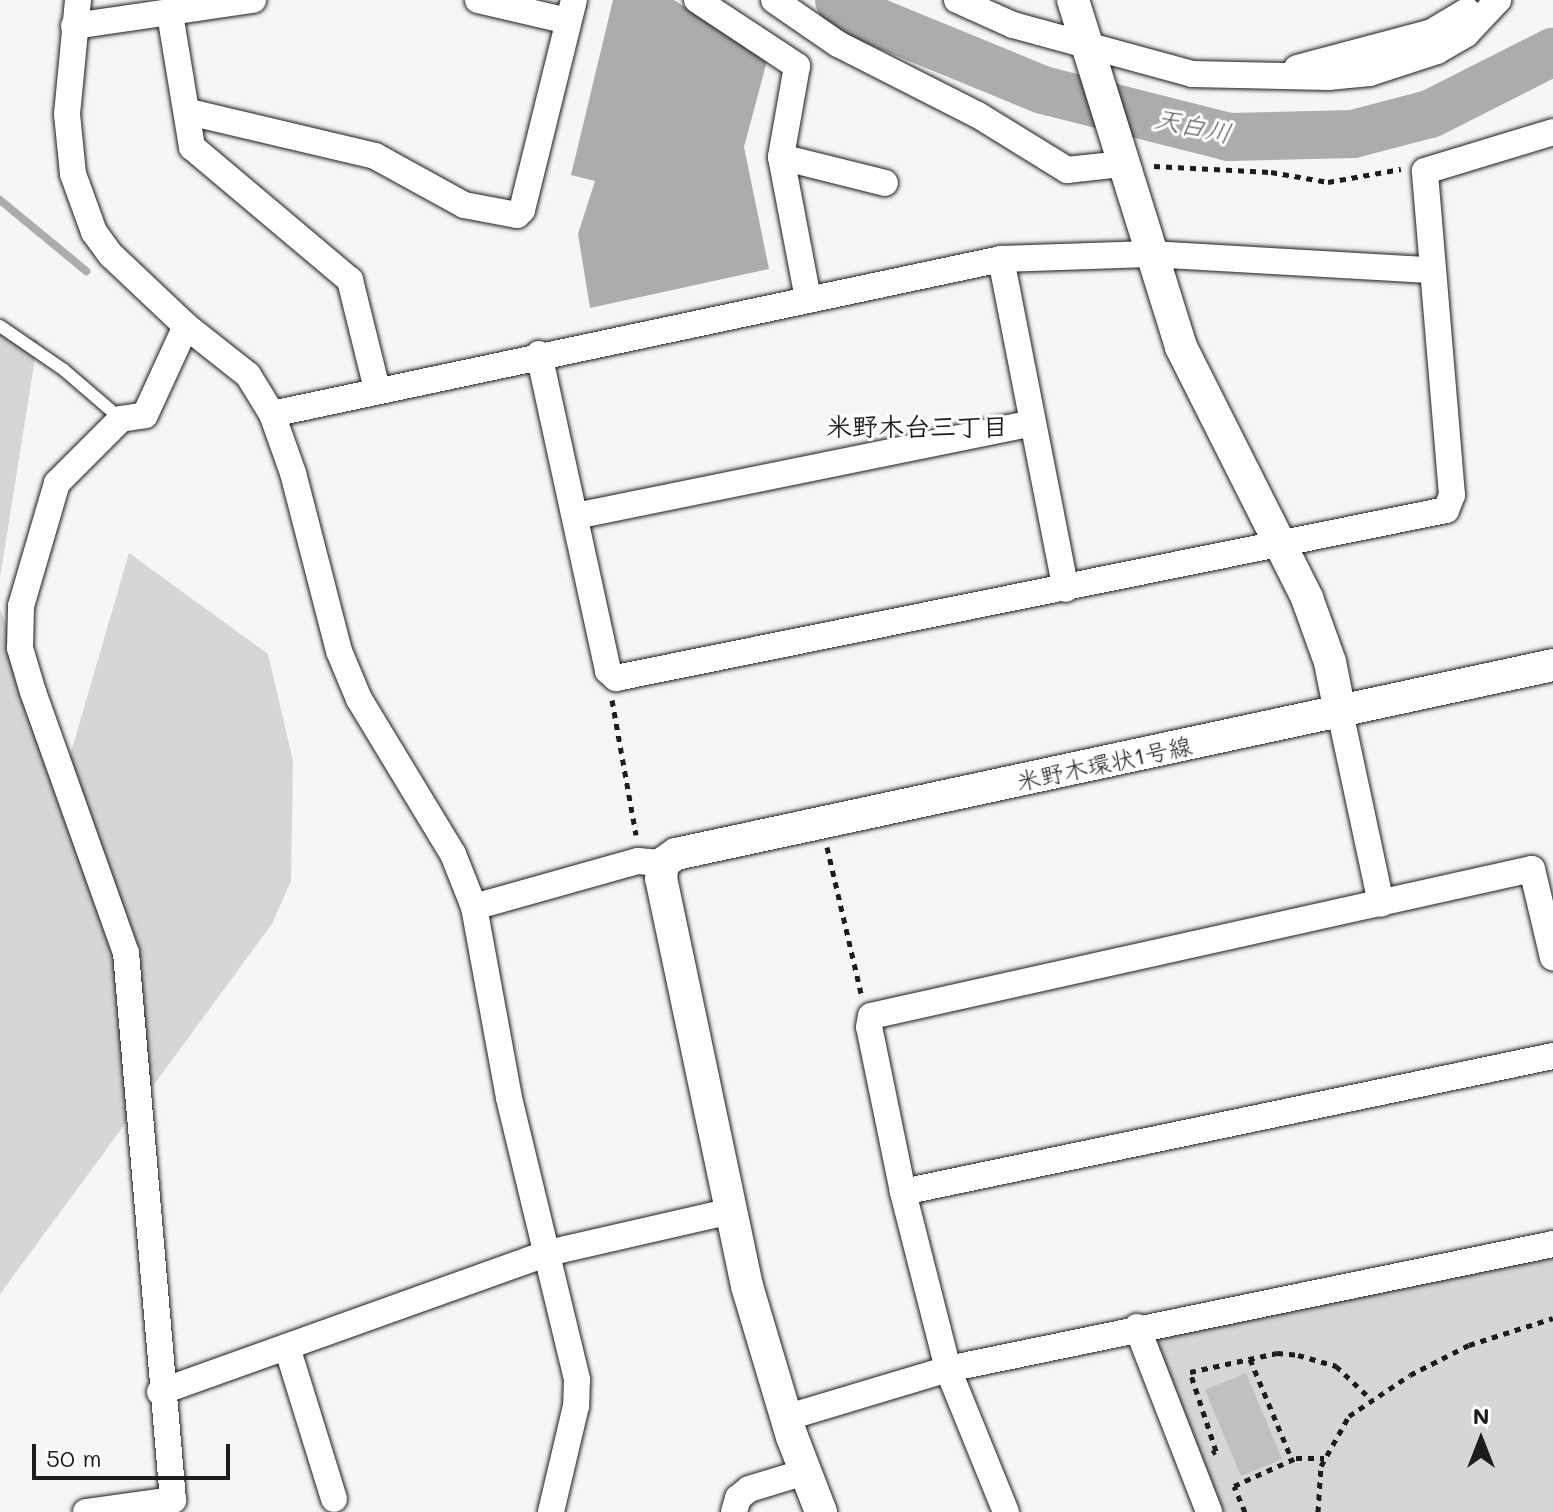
<!DOCTYPE html>
<meta charset="utf-8">
<style>
body{margin:0}
#map{position:relative;width:1553px;height:1512px;overflow:hidden;background:#f6f6f6;font-family:Mali,"Klee One",sans-serif}
div>[style]{position:absolute}
.green>*{inset:0;background:#d6d6d6}
.water>*{inset:0;background:#acacac}
.stream>*{height:8px;margin:-4px;padding:0 4px;transform-origin:4px;border-radius:4px;background:#acacac}
.river>*{height:48px;margin:-24px;padding:0 24px;transform-origin:24px;border-radius:24px;background:#acacac}
.building>*{inset:0;background:#c0c0c0}
.path>*{height:5px;margin-top:-2.5px;transform-origin:0;background:repeating-linear-gradient(90deg,#1c1c1c 0 6px,transparent 0 12px)}
.roads{filter:drop-shadow(0 0 2px #1c1c1c) drop-shadow(0 0 2px #1c1c1c)}
.service>*{height:12px;margin:-6px;padding:0 6px;transform-origin:6px;border-radius:6px;background:#fff}
.minor>*{height:26px;margin:-13px;padding:0 13px;transform-origin:13px;border-radius:13px;background:#fff}
.tertiary>*{height:32px;margin:-16px;padding:0 16px;transform-origin:16px;border-radius:16px;background:#fff}
span{translate:-50% -50%;white-space:nowrap;text-align:center;line-height:1.15;-webkit-text-stroke:6px #fff;paint-order:stroke}
.street-label{font-size:24px;color:#1c1c1c}
.water-label{font-size:26px;color:#5d5d5d;font-style:italic}
.neighbourhood-label{font-size:26px;color:#1c1c1c;font-weight:700}
.north{position:absolute;left:1441px;top:1400px;width:80px;height:80px;-webkit-text-stroke:6px #fff;paint-order:stroke;rotate:0deg;font-size:22px;font-weight:700;line-height:32px;text-align:center;color:#1c1c1c}
.north::after{content:'';display:block;margin:auto;width:28px;height:36px;background:#1c1c1c;clip-path:polygon(50% 0,100% 100%,50% 72%,0 100%)}
.scale{position:absolute;left:32px;top:1444px;width:198px;height:36px;box-sizing:border-box;border:4px solid #1c1c1c;border-top:0;padding-left:10px;font-size:24px;line-height:28px;white-space:nowrap;color:#1c1c1c;-webkit-text-stroke:6px #fff;paint-order:stroke}
</style>
<div id="map">
<div class="green">
<div style="clip-path:polygon(0 333px,38px 340px,0 578px)"></div>
<div style="clip-path:polygon(129px 553px,268px 654px,293px 761px,291px 881px,272px 924px,0 1294px,0 609px,65px 773px)"></div>
<div style="clip-path:polygon(1553px 1254px,1553px 1512px,1221px 1512px,1155px 1348px,1161px 1336px)"></div>
</div>
<div class="water">
<div style="clip-path:polygon(613px 0,674px 0,767px 61px,744px 147px,769px 269px,590px 308px,578px 234px,595px 181px,571px 175px)"></div>
</div>
<div class="stream">
<div style="left:0;top:200px;width:112px;rotate:39.5deg"></div>
</div>
<div class="river">
<div style="left:839px;top:0;width:26px;rotate:36deg"></div>
<div style="left:860px;top:15px;width:198px;rotate:22.3deg"></div>
<div style="left:1043px;top:90px;width:192px;rotate:14.2deg"></div>
<div style="left:1229px;top:137px;width:124px;rotate:-1.4deg"></div>
<div style="left:1353px;top:134px;width:80px;rotate:-14.6deg"></div>
<div style="left:1430px;top:114px;width:138px;rotate:-26.8deg"></div>
</div>
<div class="building">
<div style="clip-path:polygon(1246px 1373px,1282px 1459px,1241px 1476px,1205px 1390px)"></div>
</div>
<div class="path">
<div style="left:1154px;top:166px;width:117px;rotate:2.9deg"></div>
<div style="left:1271px;top:172px;width:58px;rotate:10deg"></div>
<div style="left:1328px;top:182px;width:74px;rotate:-10.1deg"></div>
<div style="left:612px;top:700px;width:137px;rotate:79.9deg"></div>
<div style="left:827px;top:847px;width:150px;rotate:76.9deg"></div>
<div style="left:1250px;top:1359px;width:109px;rotate:67.4deg"></div>
<div style="left:1212px;top:1453px;width:4px;rotate:-27deg"></div>
<div style="left:1216px;top:1451px;width:83px;rotate:-108.2deg"></div>
<div style="left:1190px;top:1372px;width:89px;rotate:-12.3deg"></div>
<div style="left:1277px;top:1353px;width:21px;rotate:5deg"></div>
<div style="left:1298px;top:1355px;width:40px;rotate:16deg"></div>
<div style="left:1336px;top:1366px;width:50px;rotate:43.4deg"></div>
<div style="left:1245px;top:1512px;width:28px;rotate:-113deg"></div>
<div style="left:1234px;top:1486px;width:68px;rotate:-24.3deg"></div>
<div style="left:1296px;top:1458px;width:28px"></div>
<div style="left:1318px;top:1512px;width:46px;rotate:-86.3deg"></div>
<div style="left:1321px;top:1466px;width:57px;rotate:-60.8deg"></div>
<div style="left:1349px;top:1416px;width:73px;rotate:-33.9deg"></div>
<div style="left:1410px;top:1375px;width:66px;rotate:-27deg"></div>
<div style="left:1469px;top:1345px;width:88px;rotate:-17.8deg"></div>
</div>
<div class="roads">
<div class="service">
<div style="left:0;top:326px;width:78px;rotate:34.5deg"></div>
<div style="left:64px;top:370px;width:75px;rotate:40.7deg"></div>
</div>
<div class="minor">
<div style="left:78px;top:0;width:115px;rotate:95.5deg"></div>
<div style="left:67px;top:114px;width:60px;rotate:84.3deg"></div>
<div style="left:73px;top:174px;width:62px;rotate:70.1deg"></div>
<div style="left:94px;top:232px;width:29px;rotate:54deg"></div>
<div style="left:111px;top:255px;width:103px;rotate:43.4deg"></div>
<div style="left:186px;top:326px;width:79px;rotate:38.3deg"></div>
<div style="left:248px;top:375px;width:46px;rotate:58.4deg"></div>
<div style="left:272px;top:414px;width:63px;rotate:70.4deg"></div>
<div style="left:293px;top:473px;width:184px;rotate:75.5deg"></div>
<div style="left:339px;top:651px;width:52px;rotate:67.4deg"></div>
<div style="left:359px;top:699px;width:181px;rotate:58.8deg"></div>
<div style="left:453px;top:854px;width:57px;rotate:68.4deg"></div>
<div style="left:474px;top:907px;width:194px;rotate:79.6deg"></div>
<div style="left:509px;top:1098px;width:290px;rotate:76.4deg"></div>
<div style="left:577px;top:1380px;width:26px;rotate:92deg"></div>
<div style="left:576px;top:1406px;width:109px;rotate:103.3deg"></div>
<div style="left:478px;top:0;width:92px;rotate:13.1deg"></div>
<div style="left:697px;top:0;width:120px;rotate:33.4deg"></div>
<div style="left:797px;top:66px;width:92px;rotate:100deg"></div>
<div style="left:781px;top:157px;width:144px;rotate:79.2deg"></div>
<div style="left:774px;top:0;width:78px;rotate:34.5deg"></div>
<div style="left:838px;top:44px;width:157px;rotate:26.9deg"></div>
<div style="left:978px;top:115px;width:105px;rotate:31.7deg"></div>
<div style="left:1067px;top:170px;width:54px;rotate:-6.3deg"></div>
<div style="left:957px;top:0;width:61px;rotate:24.1deg"></div>
<div style="left:1013px;top:25px;width:186px;rotate:15.3deg"></div>
<div style="left:1192px;top:74px;width:136px;rotate:1.3deg"></div>
<div style="left:1328px;top:77px;width:42px;rotate:-5.4deg"></div>
<div style="left:1370px;top:73px;width:71px;rotate:-18.2deg"></div>
<div style="left:1437px;top:51px;width:34px;rotate:-30deg"></div>
<div style="left:1466px;top:34px;width:47px;rotate:-46.7deg"></div>
<div style="left:170px;top:14px;width:135px;rotate:80.6deg"></div>
<div style="left:192px;top:147px;width:207px;rotate:40.1deg"></div>
<div style="left:350px;top:280px;width:112px;rotate:76.1deg"></div>
<div style="left:74px;top:26px;width:181px;rotate:-8.3deg"></div>
<div style="left:1297px;top:68px;width:140px;rotate:-14.9deg"></div>
<div style="left:1432px;top:32px;width:41px;rotate:-31deg"></div>
<div style="left:189px;top:112px;width:191px;rotate:13.3deg"></div>
<div style="left:375px;top:156px;width:102px;rotate:28.8deg"></div>
<div style="left:464px;top:205px;width:54px;rotate:10.7deg"></div>
<div style="left:517px;top:215px;width:7px;rotate:-45deg"></div>
<div style="left:522px;top:210px;width:216px;rotate:-76.1deg"></div>
<div style="left:781px;top:157px;width:107px;rotate:14deg"></div>
<div style="left:1001px;top:259px;width:336px;rotate:78.9deg"></div>
<div style="left:539px;top:354px;width:324px;rotate:77.7deg"></div>
<div style="left:608px;top:671px;width:11px;rotate:41deg"></div>
<div style="left:616px;top:678px;width:847px;rotate:-11.44deg"></div>
<div style="left:1446px;top:510px;width:16px;rotate:-68deg"></div>
<div style="left:1452px;top:495px;width:325px;rotate:-94.8deg"></div>
<div style="left:1425px;top:171px;width:134px;rotate:-16.9deg"></div>
<div style="left:272px;top:414px;width:745px;rotate:-12deg"></div>
<div style="left:1001px;top:259px;width:149px;rotate:-1.9deg"></div>
<div style="left:1150px;top:254px;width:280px;rotate:3.3deg"></div>
<div style="left:576px;top:516px;width:465px;rotate:-11.5deg"></div>
<div style="left:1340px;top:712px;width:196px;rotate:77.9deg"></div>
<div style="left:474px;top:907px;width:170px;rotate:-15.7deg"></div>
<div style="left:638px;top:861px;width:25px;rotate:5deg"></div>
<div style="left:903px;top:1192px;width:664px;rotate:-11.82deg"></div>
<div style="left:1137px;top:1327px;width:199px;rotate:68.7deg"></div>
<div style="left:287px;top:1347px;width:159px;rotate:72.8deg"></div>
<div style="left:160px;top:1392px;width:412px;rotate:-19.7deg"></div>
<div style="left:548px;top:1253px;width:188px;rotate:-12.9deg"></div>
<div style="left:785px;top:1418px;width:170px;rotate:-16.7deg"></div>
<div style="left:948px;top:1369px;width:618px;rotate:-11.67deg"></div>
<div style="left:86px;top:1512px;width:88px;rotate:-7.9deg"></div>
<div style="left:173px;top:1500px;width:549px;rotate:-94.91deg"></div>
<div style="left:126px;top:953px;width:277px;rotate:-109.6deg"></div>
<div style="left:33px;top:692px;width:46px;rotate:-106.5deg"></div>
<div style="left:20px;top:648px;width:42px;rotate:-88.6deg"></div>
<div style="left:21px;top:606px;width:128px;rotate:-73.7deg"></div>
<div style="left:57px;top:483px;width:91px;rotate:-45deg"></div>
<div style="left:121px;top:419px;width:24px;rotate:-9deg"></div>
<div style="left:145px;top:415px;width:98px;rotate:-65.3deg"></div>
<div style="left:734px;top:1512px;width:15px;rotate:-74deg"></div>
<div style="left:738px;top:1498px;width:14px;rotate:-39deg"></div>
<div style="left:749px;top:1489px;width:59px;rotate:-16.9deg"></div>
<div style="left:1006px;top:1512px;width:154px;rotate:-112.1deg"></div>
<div style="left:948px;top:1369px;width:183px;rotate:-104.3deg"></div>
<div style="left:903px;top:1192px;width:168px;rotate:-101.6deg"></div>
<div style="left:869px;top:1027px;width:11px;rotate:-80deg"></div>
<div style="left:871px;top:1016px;width:677px;rotate:-12.54deg"></div>
<div style="left:1532px;top:869px;width:91px;rotate:76.7deg"></div>
</div>
<div class="tertiary">
<div style="left:1073px;top:0;width:363px;rotate:72.7deg"></div>
<div style="left:1181px;top:347px;width:281px;rotate:63.3deg"></div>
<div style="left:1307px;top:598px;width:68px;rotate:70.2deg"></div>
<div style="left:1330px;top:662px;width:51px;rotate:78.7deg"></div>
<div style="left:821px;top:1512px;width:80px;rotate:-111.1deg"></div>
<div style="left:792px;top:1437px;width:158px;rotate:-106.6deg"></div>
<div style="left:747px;top:1286px;width:416px;rotate:-101.9deg"></div>
<div style="left:661px;top:879px;width:16px;rotate:-83deg"></div>
<div style="left:663px;top:863px;width:16px;rotate:-35deg"></div>
<div style="left:676px;top:854px;width:897px;rotate:-12.16deg"></div>
</div>
</div>
<div class="street-label">
<span style="left:1104px;top:763px;rotate:-12deg">米野木環状1号線</span>
</div>
<div class="water-label">
<span style="left:1193px;top:126px;rotate:12deg">天白川</span>
</div>
<div class="neighbourhood-label">
<span style="left:917px;top:427px">米野木台三丁目</span>
</div>
<div class="north">N</div>
<div class="scale">50 m</div>
</div>
